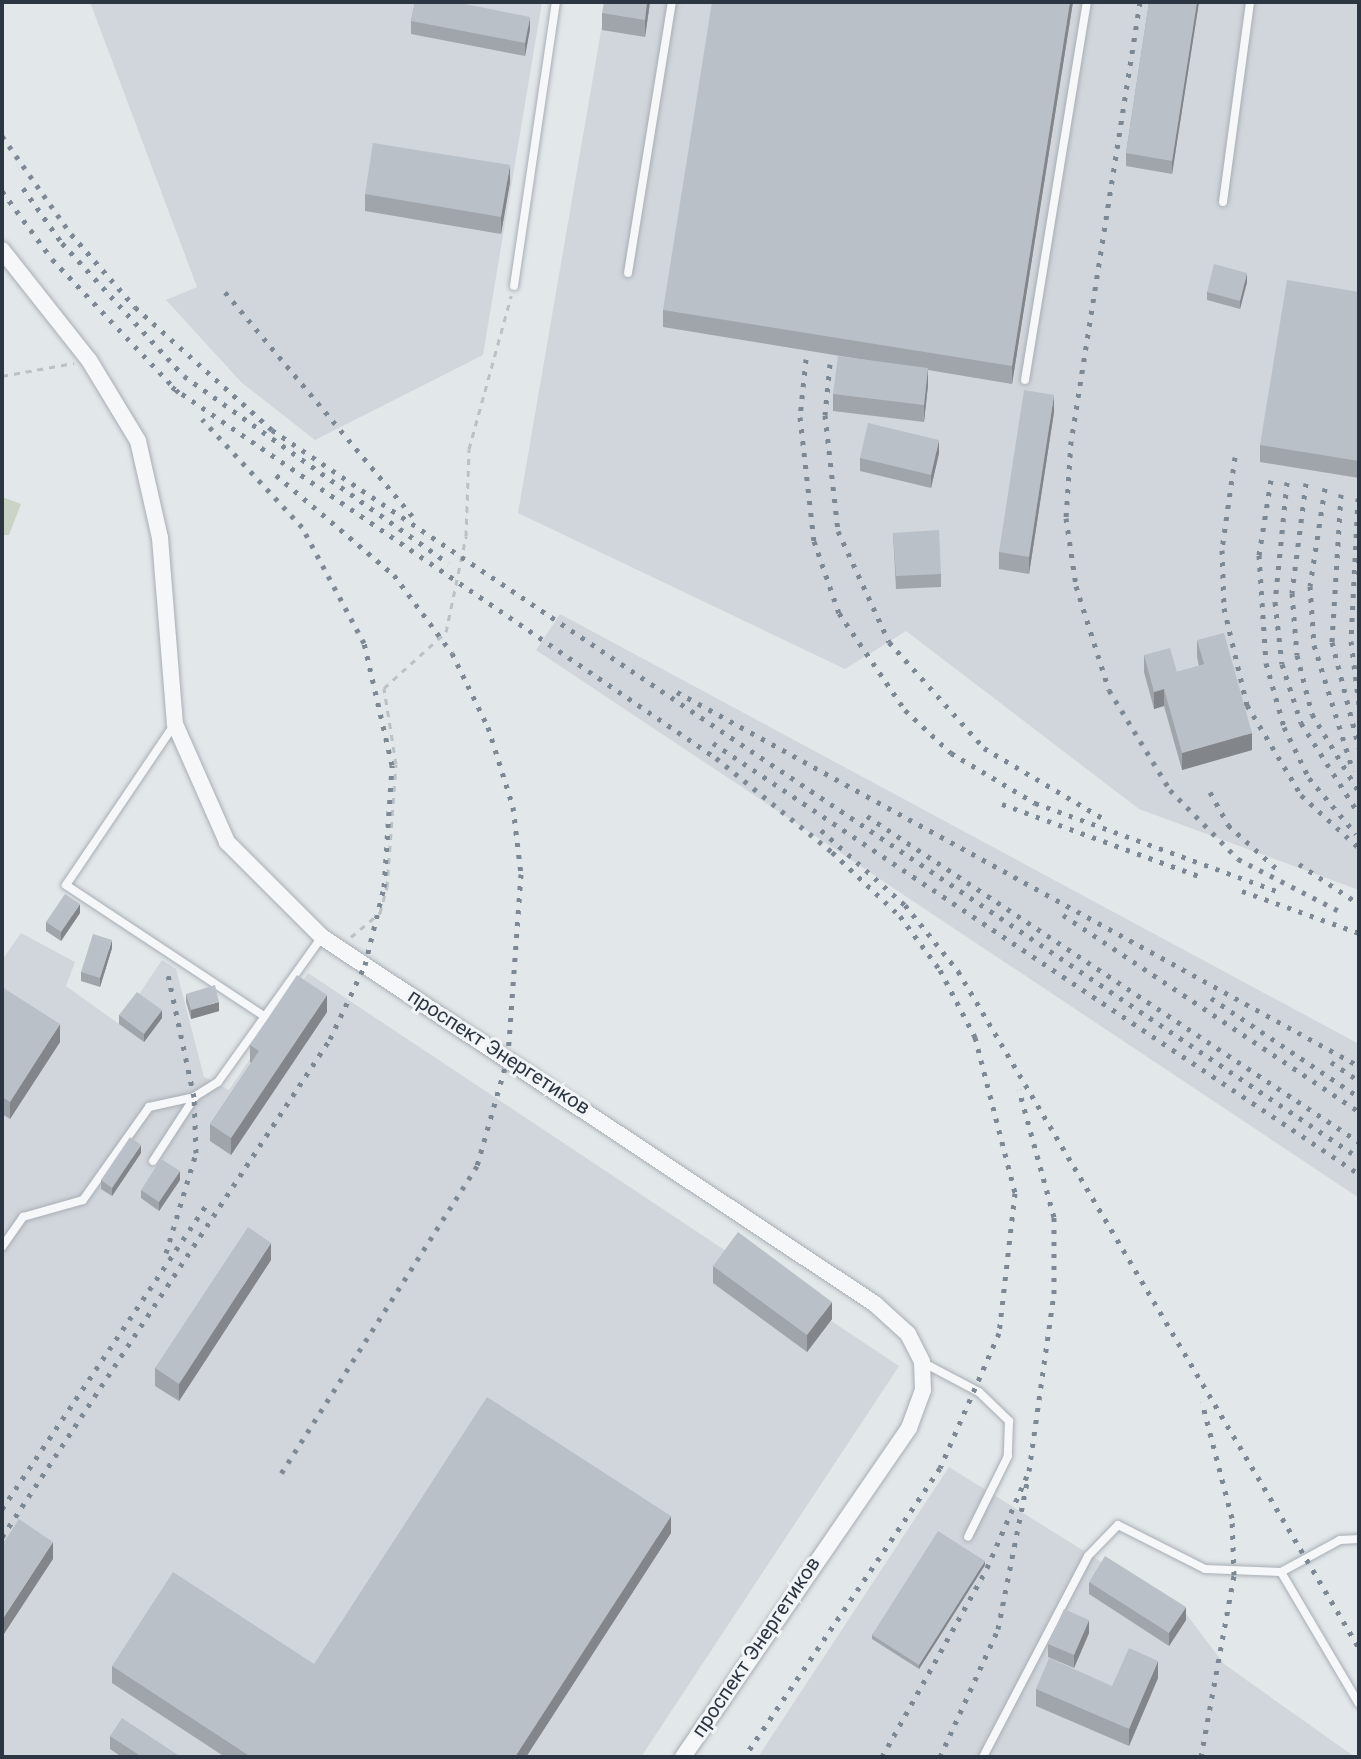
<!DOCTYPE html>
<meta charset="utf-8">
<style>
body{margin:0}
#map{position:relative;width:1361px;height:1759px;overflow:hidden;background:#e2e7ea;font-family:Roboto,sans-serif}
div>[style]{position:absolute}
.built>*{inset:0;background:#d1d6dc}
.green>*{inset:0;background:#cad4c4}
.path>*{height:3px;margin-top:-1.5px;transform-origin:0;background:repeating-linear-gradient(90deg,#bcc1c6 0 6px,transparent 0 12px)}
.roads{filter:drop-shadow(0 0 2px #a7aeb4) drop-shadow(0 0 2px #a7aeb4)}
.lane>*{height:8px;margin:-4px;padding:0 4px;transform-origin:4px;border-radius:4px;background:#f5f7f9}
.street>*{height:16px;margin:-8px;padding:0 8px;transform-origin:8px;border-radius:8px;background:#f5f7f9}
.rail>*{height:5px;margin-top:-2.5px;transform-origin:0;background:repeating-linear-gradient(90deg,#7c8894 0 4px,transparent 0 12px)}
.wall>*{inset:0;background:#a0a5ab}
.shaded-wall>*{inset:0;background:#82868b}
.building>*{inset:0;background:#bac0c7}
span{translate:-50% -50%;white-space:nowrap;text-align:center;line-height:1.15;-webkit-text-stroke:6px #f2f5f8;paint-order:stroke}
.street-label{font-size:20px;color:#2b3642}
.frame{position:absolute;inset:0;border:4px solid #2b3642;pointer-events:none}
</style>
<div id="map">
<div class="built">
<div style="clip-path:polygon(90px 2px,542px 2px,483px 355px,315px 440px,242px 383px,166px 300px,197px 287px)"></div>
<div style="clip-path:polygon(606px 2px,1359px 2px,1359px 890px,1139px 809px,906px 631px,845px 669px,518px 513px)"></div>
<div style="clip-path:polygon(560px 614px,1359px 1044px,1359px 1198px,536px 650px)"></div>
<div style="clip-path:polygon(21px 933px,75px 962px,66px 986px,119px 1024px,162px 960px,176px 969px,204px 1077px,229px 1090px,308px 973px,899px 1366px,641px 1757px,2px 1757px,2px 960px)"></div>
<div style="clip-path:polygon(949px 1467px,1187px 1615px,1224px 1664px,1355px 1757px,758px 1757px)"></div>
</div>
<div class="green">
<div style="clip-path:polygon(2px 497px,21px 504px,9px 535px,2px 535px)"></div>
</div>
<div class="path">
<div style="left:2px;top:376px;width:73px;rotate:-10.2deg"></div>
<div style="left:351px;top:937px;width:38px;rotate:-40deg"></div>
<div style="left:380px;top:913px;width:27px;rotate:-75deg"></div>
<div style="left:387px;top:887px;width:123px;rotate:-85.8deg"></div>
<div style="left:396px;top:764px;width:77px;rotate:-99deg"></div>
<div style="left:384px;top:688px;width:84px;rotate:-42.1deg"></div>
<div style="left:446px;top:632px;width:98px;rotate:-78.2deg"></div>
<div style="left:466px;top:536px;width:87px;rotate:-88deg"></div>
<div style="left:469px;top:449px;width:159px;rotate:-74.6deg"></div>
</div>
<div class="roads">
<div class="lane">
<div style="left:1223px;top:202px;width:202px;rotate:-82.3deg"></div>
<div style="left:628px;top:273px;width:275px;rotate:-80.8deg"></div>
<div style="left:514px;top:286px;width:287px;rotate:-81.6deg"></div>
<div style="left:1025px;top:380px;width:383px;rotate:-80.7deg"></div>
<div style="left:174px;top:725px;width:193px;rotate:124deg"></div>
<div style="left:66px;top:885px;width:241px;rotate:33.5deg"></div>
<div style="left:153px;top:1161px;width:75px;rotate:-56.9deg"></div>
<div style="left:2px;top:1247px;width:37px;rotate:-55deg"></div>
<div style="left:23px;top:1217px;width:62px;rotate:-15.8deg"></div>
<div style="left:83px;top:1200px;width:114px;rotate:-54.6deg"></div>
<div style="left:149px;top:1107px;width:46px;rotate:-12.5deg"></div>
<div style="left:194px;top:1097px;width:28px;rotate:-32deg"></div>
<div style="left:218px;top:1082px;width:178px;rotate:-54.4deg"></div>
<div style="left:922px;top:1362px;width:64px;rotate:27.8deg"></div>
<div style="left:979px;top:1392px;width:42px;rotate:44deg"></div>
<div style="left:1009px;top:1421px;width:35px;rotate:92deg"></div>
<div style="left:1008px;top:1456px;width:90px;rotate:116.3deg"></div>
<div style="left:1359px;top:1539px;width:19px;rotate:177deg"></div>
<div style="left:1340px;top:1540px;width:67px;rotate:151.5deg"></div>
<div style="left:1281px;top:1572px;width:153px;rotate:59.4deg"></div>
<div style="left:983px;top:1757px;width:227px;rotate:-62.4deg"></div>
<div style="left:1088px;top:1556px;width:43px;rotate:-45.9deg"></div>
<div style="left:1118px;top:1525px;width:97px;rotate:26.8deg"></div>
<div style="left:1205px;top:1569px;width:76px;rotate:2.3deg"></div>
</div>
<div class="street">
<div style="left:2px;top:250px;width:140px;rotate:51.7deg"></div>
<div style="left:89px;top:360px;width:95px;rotate:58.8deg"></div>
<div style="left:138px;top:441px;width:99px;rotate:77.2deg"></div>
<div style="left:160px;top:538px;width:187px;rotate:85.4deg"></div>
<div style="left:175px;top:724px;width:129px;rotate:66.2deg"></div>
<div style="left:227px;top:842px;width:134px;rotate:45deg"></div>
<div style="left:322px;top:937px;width:664px;rotate:33.57deg"></div>
<div style="left:875px;top:1304px;width:45px;rotate:42.3deg"></div>
<div style="left:908px;top:1334px;width:31px;rotate:63deg"></div>
<div style="left:922px;top:1362px;width:28px;rotate:88deg"></div>
<div style="left:923px;top:1390px;width:40px;rotate:110.2deg"></div>
<div style="left:909px;top:1428px;width:399px;rotate:124.5deg"></div>
</div>
</div>
<div class="rail">
<div style="left:1140px;top:2px;width:444px;rotate:98.9deg"></div>
<div style="left:1071px;top:441px;width:77px;rotate:93.7deg"></div>
<div style="left:1066px;top:518px;width:69px;rotate:81.6deg"></div>
<div style="left:1076px;top:586px;width:109px;rotate:72.4deg"></div>
<div style="left:1109px;top:690px;width:117px;rotate:58.6deg"></div>
<div style="left:1170px;top:790px;width:97px;rotate:45.4deg"></div>
<div style="left:1238px;top:859px;width:118px;rotate:27.2deg"></div>
<div style="left:2px;top:136px;width:120px;rotate:54.9deg"></div>
<div style="left:71px;top:234px;width:97px;rotate:48.8deg"></div>
<div style="left:135px;top:307px;width:184px;rotate:41.9deg"></div>
<div style="left:272px;top:430px;width:1308px;rotate:33.81deg"></div>
<div style="left:23px;top:188px;width:67px;rotate:54.7deg"></div>
<div style="left:62px;top:243px;width:180px;rotate:47.5deg"></div>
<div style="left:184px;top:376px;width:324px;rotate:35.3deg"></div>
<div style="left:2px;top:191px;width:84px;rotate:53.7deg"></div>
<div style="left:52px;top:259px;width:187px;rotate:46.5deg"></div>
<div style="left:225px;top:292px;width:292px;rotate:50.1deg"></div>
<div style="left:806px;top:359px;width:58px;rotate:95.9deg"></div>
<div style="left:800px;top:417px;width:125px;rotate:83.6deg"></div>
<div style="left:814px;top:541px;width:76px;rotate:70.9deg"></div>
<div style="left:839px;top:613px;width:117px;rotate:55.8deg"></div>
<div style="left:905px;top:710px;width:63px;rotate:43.1deg"></div>
<div style="left:951px;top:753px;width:98px;rotate:30.8deg"></div>
<div style="left:1035px;top:803px;width:261px;rotate:20deg"></div>
<div style="left:830px;top:364px;width:51px;rotate:95.6deg"></div>
<div style="left:825px;top:415px;width:117px;rotate:83.6deg"></div>
<div style="left:838px;top:531px;width:122px;rotate:65.3deg"></div>
<div style="left:889px;top:642px;width:142px;rotate:48.1deg"></div>
<div style="left:984px;top:748px;width:139px;rotate:30.6deg"></div>
<div style="left:172px;top:387px;width:658px;rotate:34.29deg"></div>
<div style="left:716px;top:758px;width:149px;rotate:39deg"></div>
<div style="left:832px;top:852px;width:93px;rotate:43.3deg"></div>
<div style="left:900px;top:916px;width:67px;rotate:53.5deg"></div>
<div style="left:940px;top:970px;width:76px;rotate:62.4deg"></div>
<div style="left:975px;top:1037px;width:161px;rotate:75.6deg"></div>
<div style="left:1015px;top:1193px;width:141px;rotate:96.5deg"></div>
<div style="left:999px;top:1333px;width:147px;rotate:113.6deg"></div>
<div style="left:940px;top:1468px;width:349px;rotate:124.1deg"></div>
<div style="left:1235px;top:457px;width:94px;rotate:98deg"></div>
<div style="left:1222px;top:550px;width:58px;rotate:88deg"></div>
<div style="left:1224px;top:608px;width:100px;rotate:76.7deg"></div>
<div style="left:1247px;top:705px;width:105px;rotate:59deg"></div>
<div style="left:1301px;top:795px;width:79px;rotate:42.4deg"></div>
<div style="left:276px;top:475px;width:155px;rotate:40.3deg"></div>
<div style="left:394px;top:575px;width:97px;rotate:53.4deg"></div>
<div style="left:452px;top:653px;width:82px;rotate:64.1deg"></div>
<div style="left:488px;top:727px;width:84px;rotate:72.6deg"></div>
<div style="left:513px;top:807px;width:67px;rotate:83.2deg"></div>
<div style="left:521px;top:874px;width:183px;rotate:94.1deg"></div>
<div style="left:508px;top:1057px;width:113px;rotate:105.9deg"></div>
<div style="left:477px;top:1166px;width:365px;rotate:122.5deg"></div>
<div style="left:1271px;top:480px;width:76px;rotate:99.1deg"></div>
<div style="left:1259px;top:555px;width:108px;rotate:86.3deg"></div>
<div style="left:1266px;top:663px;width:66px;rotate:74.3deg"></div>
<div style="left:1284px;top:727px;width:57px;rotate:63.9deg"></div>
<div style="left:1309px;top:778px;width:73px;rotate:50deg"></div>
<div style="left:1287px;top:482px;width:121px;rotate:95.7deg"></div>
<div style="left:1275px;top:602px;width:62px;rotate:83.6deg"></div>
<div style="left:1282px;top:664px;width:62px;rotate:72.1deg"></div>
<div style="left:1301px;top:723px;width:108px;rotate:57.5deg"></div>
<div style="left:1306px;top:483px;width:111px;rotate:97.3deg"></div>
<div style="left:1292px;top:593px;width:62px;rotate:85.4deg"></div>
<div style="left:1297px;top:655px;width:61px;rotate:75.7deg"></div>
<div style="left:1312px;top:714px;width:91px;rotate:58.9deg"></div>
<div style="left:1325px;top:488px;width:99px;rotate:98.7deg"></div>
<div style="left:1310px;top:586px;width:59px;rotate:86.1deg"></div>
<div style="left:1314px;top:645px;width:132px;rotate:72.8deg"></div>
<div style="left:1341px;top:494px;width:148px;rotate:93.5deg"></div>
<div style="left:1332px;top:642px;width:109px;rotate:75.7deg"></div>
<div style="left:1358px;top:498px;width:143px;rotate:92.8deg"></div>
<div style="left:1351px;top:641px;width:64px;rotate:82.8deg"></div>
<div style="left:677px;top:692px;width:778px;rotate:28.74deg"></div>
<div style="left:713px;top:743px;width:777px;rotate:33.71deg"></div>
<div style="left:1210px;top:792px;width:38px;rotate:61deg"></div>
<div style="left:1228px;top:825px;width:66px;rotate:41.9deg"></div>
<div style="left:1002px;top:804px;width:215px;rotate:20.1deg"></div>
<div style="left:867px;top:816px;width:590px;rotate:33.53deg"></div>
<div style="left:821px;top:830px;width:113px;rotate:41.8deg"></div>
<div style="left:905px;top:905px;width:85px;rotate:51.2deg"></div>
<div style="left:958px;top:971px;width:787px;rotate:59.36deg"></div>
<div style="left:1299px;top:864px;width:72px;rotate:33.7deg"></div>
<div style="left:1242px;top:891px;width:124px;rotate:19.7deg"></div>
<div style="left:1063px;top:915px;width:356px;rotate:33.6deg"></div>
<div style="left:1211px;top:998px;width:178px;rotate:33.8deg"></div>
<div style="left:1331px;top:1062px;width:34px;rotate:34deg"></div>
<div style="left:166px;top:1253px;width:104px;rotate:-73.3deg"></div>
<div style="left:196px;top:1153px;width:56px;rotate:-92deg"></div>
<div style="left:194px;top:1097px;width:130px;rotate:-102deg"></div>
<div style="left:2px;top:1509px;width:367px;rotate:-56.1deg"></div>
<div style="left:2px;top:1537px;width:596px;rotate:-56.63deg"></div>
<div style="left:330px;top:1039px;width:82px;rotate:-64.7deg"></div>
<div style="left:365px;top:965px;width:80px;rotate:-76.3deg"></div>
<div style="left:384px;top:887px;width:122px;rotate:-86.2deg"></div>
<div style="left:392px;top:765px;width:125px;rotate:-102.9deg"></div>
<div style="left:364px;top:643px;width:132px;rotate:-118.1deg"></div>
<div style="left:302px;top:527px;width:147px;rotate:-132.8deg"></div>
<div style="left:882px;top:1757px;width:216px;rotate:-60.9deg"></div>
<div style="left:987px;top:1568px;width:106px;rotate:-66.6deg"></div>
<div style="left:1029px;top:1471px;width:179px;rotate:-82deg"></div>
<div style="left:1054px;top:1294px;width:77px;rotate:-90deg"></div>
<div style="left:1054px;top:1217px;width:132px;rotate:-105.4deg"></div>
<div style="left:940px;top:1757px;width:141px;rotate:-65.6deg"></div>
<div style="left:998px;top:1629px;width:150px;rotate:-78.8deg"></div>
<div style="left:1201px;top:1757px;width:185px;rotate:-79.7deg"></div>
<div style="left:1234px;top:1575px;width:57px;rotate:-92deg"></div>
<div style="left:1232px;top:1518px;width:120px;rotate:-104.5deg"></div>
</div>
<div class="wall">
<div style="clip-path:polygon(415px 2px,458px 2px,530px 29px,525px 56px,411px 34px,411px 21px)"></div>
<div style="clip-path:polygon(650px 2px,645px 37px,602px 30px,602px 13px)"></div>
<div style="clip-path:polygon(1073px 2px,1012px 384px,928px 370px,928px 385px,924px 422px,833px 411px,833px 394px,871px 361px,663px 327px,663px 310px)"></div>
<div style="clip-path:polygon(1149px 2px,1199px 2px,1172px 174px,1126px 166px,1126px 153px)"></div>
<div style="clip-path:polygon(510px 182px,501px 234px,365px 211px,365px 194px)"></div>
<div style="clip-path:polygon(1247px 282px,1240px 309px,1207px 300px,1207px 292px)"></div>
<div style="clip-path:polygon(1359px 292px,1359px 478px,1260px 462px,1260px 445px)"></div>
<div style="clip-path:polygon(1054px 412px,1029px 574px,999px 569px,999px 552px)"></div>
<div style="clip-path:polygon(939px 453px,931px 488px,860px 471px,860px 458px)"></div>
<div style="clip-path:polygon(893px 533px,941px 574px,941px 587px,896px 589px)"></div>
<div style="clip-path:polygon(1197px 640px,1252px 750px,1182px 770px,1164px 706px,1154px 709px,1144px 672px,1144px 655px,1177px 672px,1199px 666px,1197px 657px)"></div>
<div style="clip-path:polygon(80px 913px,61px 941px,46px 931px,46px 922px)"></div>
<div style="clip-path:polygon(112px 948px,100px 987px,81px 981px,81px 972px)"></div>
<div style="clip-path:polygon(2px 987px,60px 1042px,10px 1119px,2px 1114px)"></div>
<div style="clip-path:polygon(186px 994px,219px 1011px,191px 1019px,186px 1002px)"></div>
<div style="clip-path:polygon(327px 1012px,231px 1155px,210px 1141px,210px 1124px,251px 1063px,250px 1062px,250px 1045px)"></div>
<div style="clip-path:polygon(119px 1015px,162px 1018px,144px 1042px,119px 1024px)"></div>
<div style="clip-path:polygon(141px 1153px,112px 1196px,101px 1189px,101px 1180px)"></div>
<div style="clip-path:polygon(180px 1180px,159px 1211px,141px 1198px,141px 1190px)"></div>
<div style="clip-path:polygon(271px 1260px,179px 1401px,155px 1386px,155px 1368px)"></div>
<div style="clip-path:polygon(713px 1266px,832px 1319px,807px 1352px,713px 1283px)"></div>
<div style="clip-path:polygon(671px 1533px,526px 1757px,225px 1757px,112px 1683px,112px 1666px,314px 1664px)"></div>
<div style="clip-path:polygon(985px 1565px,919px 1669px,872px 1639px,872px 1635px)"></div>
<div style="clip-path:polygon(1089px 1582px,1186px 1620px,1169px 1646px,1089px 1594px)"></div>
<div style="clip-path:polygon(1089px 1633px,1074px 1668px,1048px 1657px,1048px 1644px)"></div>
<div style="clip-path:polygon(1158px 1678px,1129px 1746px,1036px 1706px,1036px 1689px,1112px 1686px)"></div>
<div style="clip-path:polygon(110px 1736px,181px 1757px,122px 1757px,110px 1749px)"></div>
</div>
<div class="shaded-wall">
<div style="clip-path:polygon(647px 2px,650px 2px,645px 37px,645px 20px)"></div>
<div style="clip-path:polygon(1070px 2px,1073px 2px,1012px 384px,1012px 366px)"></div>
<div style="clip-path:polygon(1197px 2px,1199px 2px,1172px 174px,1172px 161px)"></div>
<div style="clip-path:polygon(530px 17px,530px 29px,525px 56px,525px 43px)"></div>
<div style="clip-path:polygon(510px 165px,510px 182px,501px 234px,501px 217px)"></div>
<div style="clip-path:polygon(1247px 273px,1247px 282px,1240px 309px,1240px 301px)"></div>
<div style="clip-path:polygon(928px 368px,928px 385px,924px 422px,924px 405px)"></div>
<div style="clip-path:polygon(1054px 395px,1054px 412px,1029px 574px,1029px 557px)"></div>
<div style="clip-path:polygon(939px 440px,939px 453px,931px 488px,931px 475px)"></div>
<div style="clip-path:polygon(1164px 689px,1164px 706px,1154px 709px,1154px 692px)"></div>
<div style="clip-path:polygon(1252px 733px,1252px 750px,1182px 770px,1182px 753px)"></div>
<div style="clip-path:polygon(80px 904px,80px 913px,61px 941px,61px 932px)"></div>
<div style="clip-path:polygon(112px 940px,112px 948px,100px 987px,100px 978px)"></div>
<div style="clip-path:polygon(327px 995px,327px 1012px,231px 1155px,231px 1138px)"></div>
<div style="clip-path:polygon(219px 1002px,219px 1011px,191px 1019px,191px 1010px)"></div>
<div style="clip-path:polygon(162px 1010px,162px 1018px,144px 1042px,144px 1034px)"></div>
<div style="clip-path:polygon(60px 1024px,60px 1042px,10px 1119px,10px 1102px)"></div>
<div style="clip-path:polygon(141px 1145px,141px 1153px,112px 1196px,112px 1188px)"></div>
<div style="clip-path:polygon(180px 1171px,180px 1180px,159px 1211px,159px 1202px)"></div>
<div style="clip-path:polygon(271px 1243px,271px 1260px,179px 1401px,179px 1384px)"></div>
<div style="clip-path:polygon(832px 1302px,832px 1319px,807px 1352px,807px 1335px)"></div>
<div style="clip-path:polygon(671px 1516px,671px 1533px,526px 1757px,515px 1757px)"></div>
<div style="clip-path:polygon(53px 1542px,53px 1559px,2px 1637px,2px 1620px)"></div>
<div style="clip-path:polygon(985px 1561px,985px 1565px,919px 1669px,919px 1665px)"></div>
<div style="clip-path:polygon(1186px 1607px,1186px 1620px,1169px 1646px,1169px 1633px)"></div>
<div style="clip-path:polygon(1089px 1620px,1089px 1633px,1074px 1668px,1074px 1655px)"></div>
<div style="clip-path:polygon(1158px 1661px,1158px 1678px,1129px 1746px,1129px 1729px)"></div>
</div>
<div class="building">
<div style="clip-path:polygon(415px 2px,455px 2px,530px 17px,525px 43px,411px 21px)"></div>
<div style="clip-path:polygon(604px 2px,647px 2px,645px 20px,602px 13px)"></div>
<div style="clip-path:polygon(712px 2px,1070px 2px,1012px 366px,663px 310px)"></div>
<div style="clip-path:polygon(1149px 2px,1197px 2px,1172px 161px,1126px 153px)"></div>
<div style="clip-path:polygon(373px 143px,510px 165px,501px 217px,365px 194px)"></div>
<div style="clip-path:polygon(1214px 264px,1247px 273px,1240px 301px,1207px 292px)"></div>
<div style="clip-path:polygon(1287px 280px,1359px 292px,1359px 461px,1260px 445px)"></div>
<div style="clip-path:polygon(838px 356px,928px 368px,924px 405px,833px 394px)"></div>
<div style="clip-path:polygon(1024px 390px,1054px 395px,1029px 557px,999px 552px)"></div>
<div style="clip-path:polygon(868px 423px,939px 440px,931px 475px,860px 458px)"></div>
<div style="clip-path:polygon(939px 530px,941px 574px,896px 576px,893px 533px)"></div>
<div style="clip-path:polygon(1224px 633px,1252px 733px,1182px 753px,1164px 689px,1154px 692px,1144px 655px,1170px 648px,1177px 672px,1204px 664px,1197px 640px)"></div>
<div style="clip-path:polygon(65px 894px,80px 904px,61px 932px,46px 922px)"></div>
<div style="clip-path:polygon(93px 934px,112px 940px,100px 978px,81px 972px)"></div>
<div style="clip-path:polygon(297px 975px,327px 995px,231px 1138px,210px 1124px,259px 1051px,250px 1045px)"></div>
<div style="clip-path:polygon(215px 985px,219px 1002px,191px 1010px,186px 994px)"></div>
<div style="clip-path:polygon(2px 987px,60px 1024px,10px 1102px,2px 1097px)"></div>
<div style="clip-path:polygon(137px 992px,162px 1010px,144px 1034px,119px 1015px)"></div>
<div style="clip-path:polygon(130px 1137px,141px 1145px,112px 1188px,101px 1180px)"></div>
<div style="clip-path:polygon(161px 1159px,180px 1171px,159px 1202px,141px 1190px)"></div>
<div style="clip-path:polygon(248px 1227px,271px 1243px,179px 1384px,155px 1368px)"></div>
<div style="clip-path:polygon(738px 1232px,832px 1302px,807px 1335px,713px 1266px)"></div>
<div style="clip-path:polygon(487px 1397px,671px 1516px,515px 1757px,251px 1757px,112px 1666px,173px 1572px,314px 1664px)"></div>
<div style="clip-path:polygon(19px 1519px,53px 1542px,2px 1620px,2px 1545px)"></div>
<div style="clip-path:polygon(938px 1531px,985px 1561px,919px 1665px,872px 1635px)"></div>
<div style="clip-path:polygon(1105px 1556px,1186px 1607px,1169px 1633px,1089px 1582px)"></div>
<div style="clip-path:polygon(1064px 1609px,1089px 1620px,1074px 1655px,1048px 1644px)"></div>
<div style="clip-path:polygon(1129px 1648px,1158px 1661px,1129px 1729px,1036px 1689px,1049px 1658px,1112px 1686px)"></div>
<div style="clip-path:polygon(122px 1718px,181px 1757px,142px 1757px,110px 1736px)"></div>
</div>
<div class="street-label">
<span style="left:499px;top:1052px;rotate:33deg">проспект Энергетиков</span>
<span style="left:756px;top:1647px;rotate:-56deg">проспект Энергетиков</span>
</div>
<div class="frame"></div>
</div>
